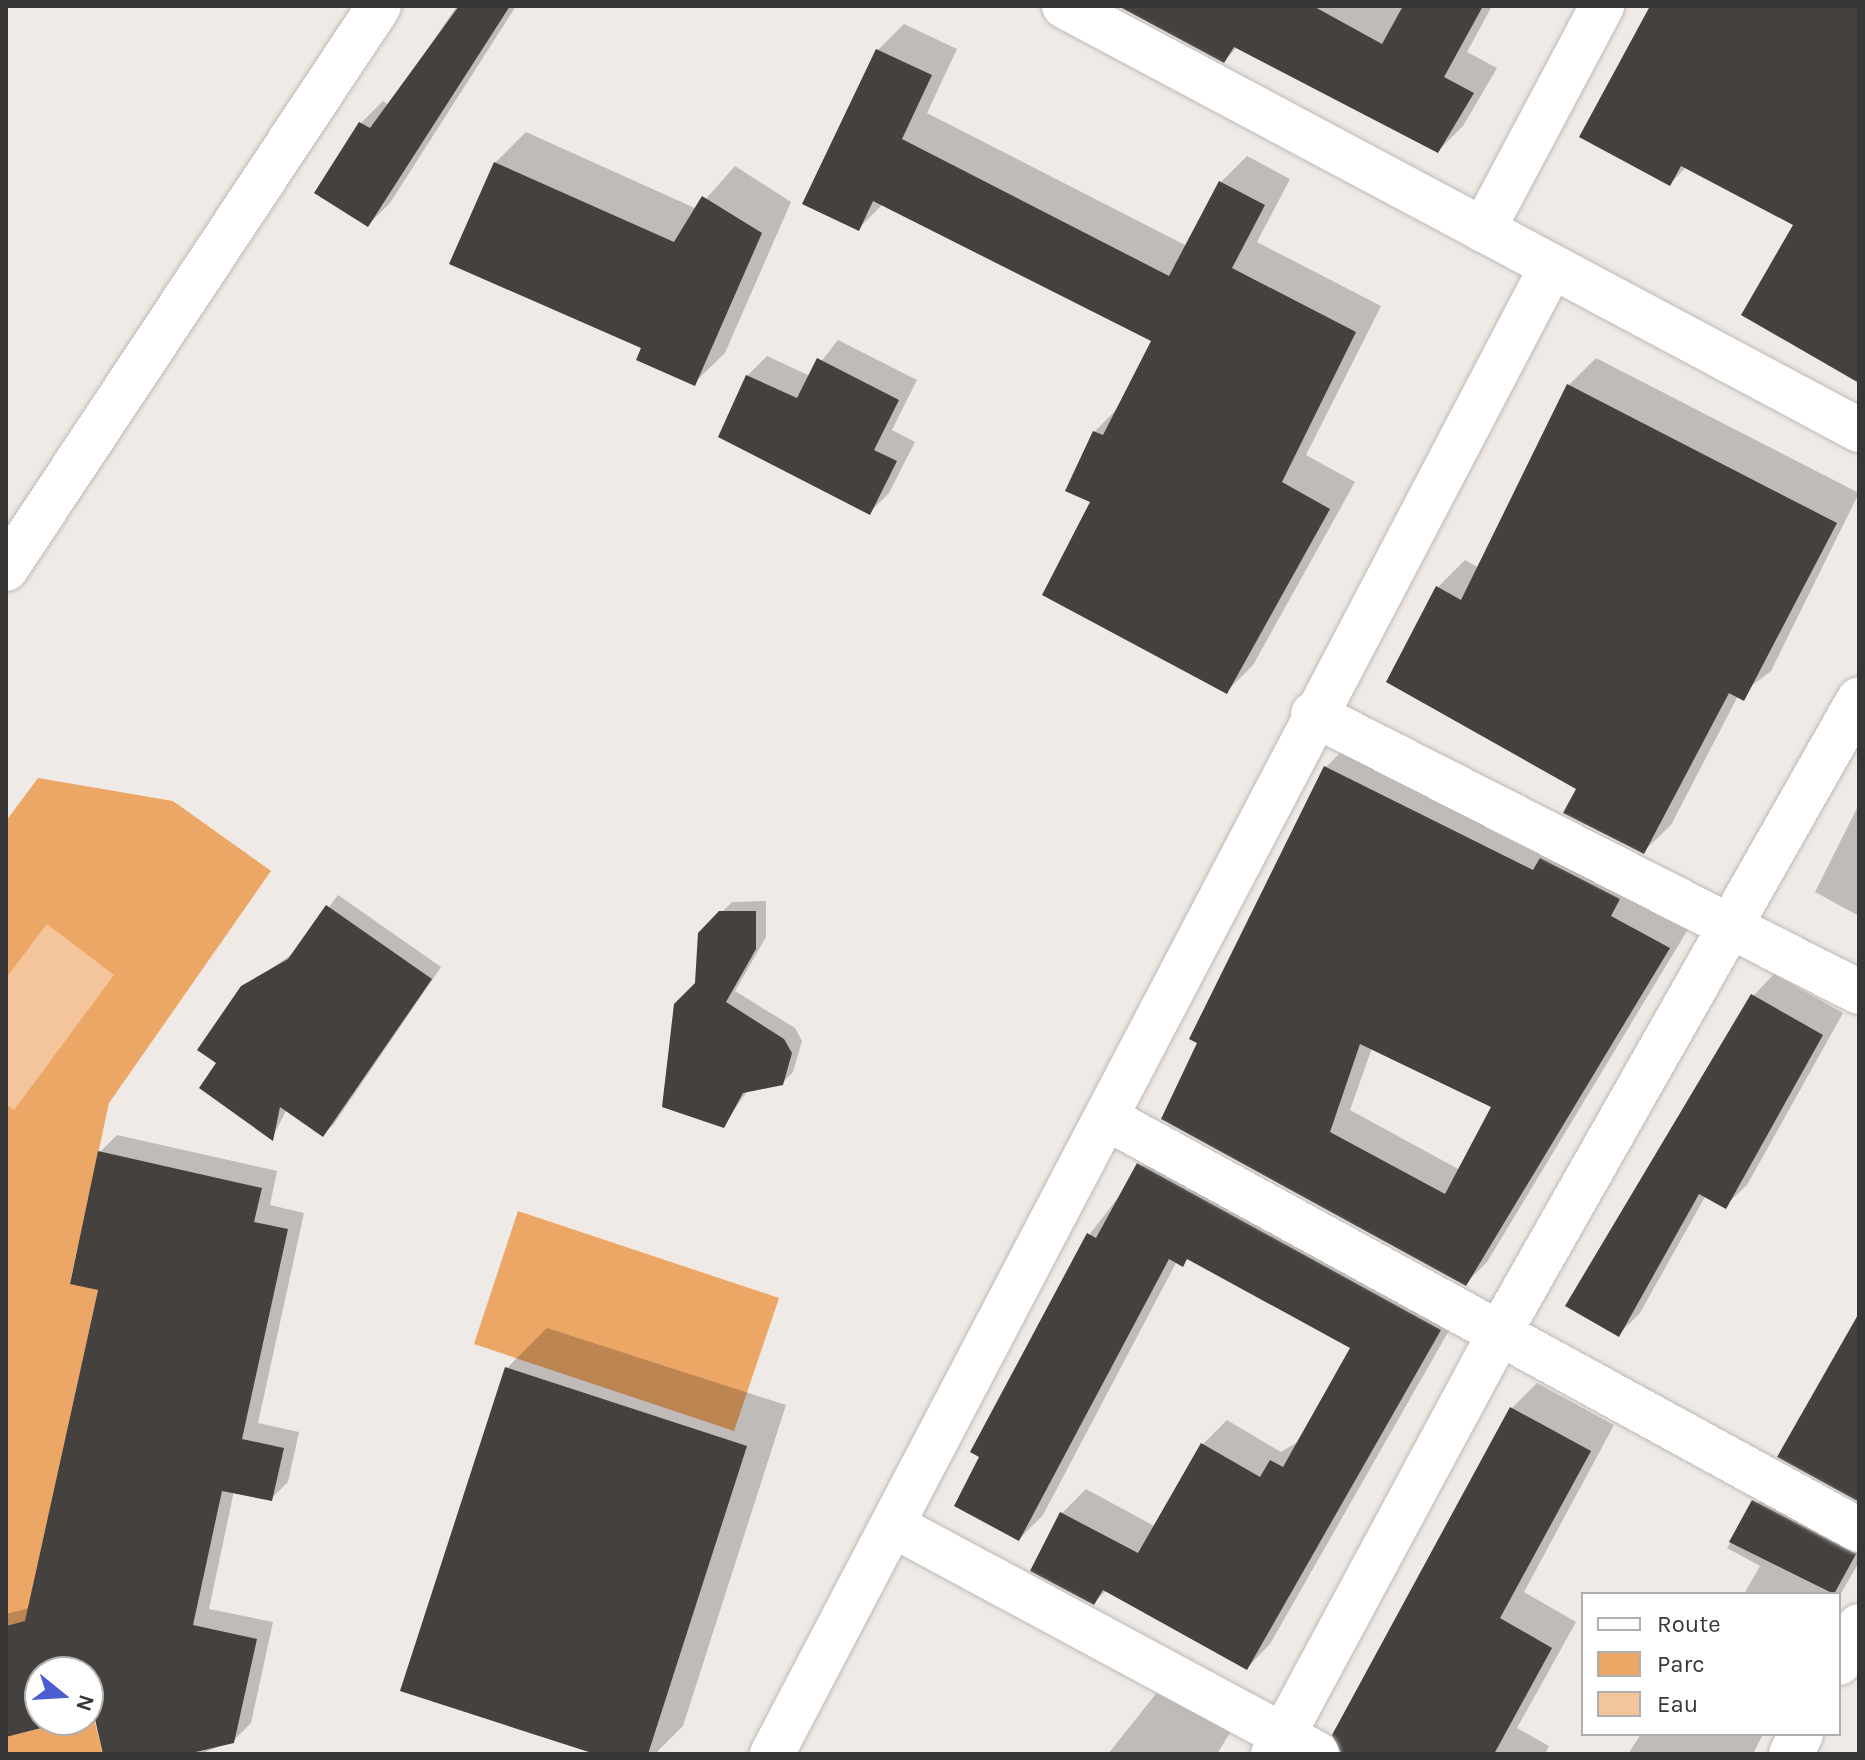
<!DOCTYPE html>
<style>
body{margin:0}
#map{position:relative;width:1865px;height:1760px;overflow:hidden;background:#efeae6;font-family:Karla,sans-serif}
div>[style]{position:absolute}
.green>*{inset:0;background:#eca767}
.water>*{inset:0;background:#f4c49b}
.shadow>*{inset:0;background:#0003}
.building>*{inset:0;background:#45413e}
.roads{filter:drop-shadow(0 0 2px #beb9b5) drop-shadow(0 0 2px #beb9b5)}
.minor>*{height:44px;margin:-22px;padding:0 22px;transform-origin:22px;border-radius:22px;background:#fff}
span{translate:-50% -50%;white-space:nowrap;text-align:center;line-height:1.15;-webkit-text-stroke:8px #fff;paint-order:stroke}
.frame{position:absolute;inset:0;border:8px solid #393735;pointer-events:none}
.legend{position:absolute;left:1581px;top:1592px;width:260px;height:144px;box-sizing:border-box;background:#fff;border:2px solid #b0afae;margin:0;padding:10px 14px;list-style:none;font-size:24px;color:#393735}
.legend li{display:flex;align-items:center;gap:16px;height:40px}
.legend b{width:40px;border:2px solid #b0afae}
.north{position:absolute;left:24px;top:1656px;width:80px;height:80px;box-sizing:border-box;background:#fff;border:2px solid #b0afae;border-radius:50%;rotate:108deg;font-size:22px;font-weight:700;line-height:32px;text-align:center;color:#393735}
.north::after{content:'';display:block;margin:auto;width:28px;height:36px;background:#4c5dd2;clip-path:polygon(50% 0,100% 100%,50% 72%,0 100%)}
</style>
<div id="map">
<div class="green">
<div style="clip-path:polygon(38px 778px,173px 801px,271px 871px,109px 1103px,70px 1283px,98px 1290px,32px 1590px,93px 1604px,6px 1626px,6px 821px)"></div>
<div style="clip-path:polygon(518px 1211px,779px 1298px,734px 1431px,474px 1344px)"></div>
<div style="clip-path:polygon(93px 1715px,103px 1754px,6px 1754px,6px 1737px)"></div>
</div>
<div class="water">
<div style="clip-path:polygon(47px 924px,114px 975px,14px 1110px,6px 1104px,6px 978px)"></div>
</div>
<div class="shadow">
<div style="clip-path:polygon(457px 6px,516px 6px,390px 203px,368px 225px,361px 123px,383px 101px,389px 105px)"></div>
<div style="clip-path:polygon(1130px 6px,1492px 6px,1467px 52px,1497px 68px,1463px 126px,1438px 151px,1238px 46px,1224px 61px)"></div>
<div style="clip-path:polygon(1652px 6px,1859px 6px,1859px 381px,1795px 225px,1687px 166px,1670px 184px)"></div>
<div style="clip-path:polygon(904px 24px,957px 49px,927px 113px,1187px 246px,1221px 182px,1247px 156px,1290px 179px,1257px 242px,1381px 306px,1306px 455px,1355px 482px,1253px 665px,1227px 691px,1093px 501px,1094px 432px,1120px 406px,1154px 340px,883px 204px,859px 228px,878px 50px)"></div>
<div style="clip-path:polygon(526px 132px,697px 209px,735px 166px,791px 202px,725px 353px,694px 383px,495px 163px)"></div>
<div style="clip-path:polygon(838px 340px,917px 380px,892px 430px,915px 442px,889px 493px,870px 512px,747px 376px,767px 356px,810px 376px)"></div>
<div style="clip-path:polygon(1596px 358px,1859px 493px,1771px 671px,1738px 696px,1671px 825px,1643px 852px,1579px 788px,1438px 587px,1465px 560px,1479px 568px,1569px 385px)"></div>
<div style="clip-path:polygon(evenodd,1347px 746px,1690px 926px,1487px 1262px,1465px 1284px,1163px 1118px,1326px 767px,1347px 746px,1372px 1048px,1494px 1106px,1460px 1170px,1350px 1110px,1372px 1048px)"></div>
<div style="clip-path:polygon(1859px 804px,1859px 916px,1815px 892px)"></div>
<div style="clip-path:polygon(338px 895px,441px 967px,334px 1124px,323px 1134px,287px 1109px,272px 1138px,219px 1062px,243px 988px,295px 952px)"></div>
<div style="clip-path:polygon(766px 901px,766px 937px,735px 991px,795px 1028px,802px 1041px,793px 1072px,782px 1083px,748px 1090px,723px 1126px,697px 984px,700px 934px,732px 902px)"></div>
<div style="clip-path:polygon(1774px 974px,1843px 1013px,1747px 1185px,1725px 1206px,1706px 1195px,1640px 1313px,1619px 1334px,1753px 996px)"></div>
<div style="clip-path:polygon(117px 1135px,277px 1171px,270px 1205px,304px 1213px,258px 1423px,299px 1432px,288px 1482px,271px 1499px,234px 1491px,209px 1609px,273px 1622px,251px 1723px,233px 1741px,200px 1754px,105px 1754px,95px 1713px,88px 1714px,88px 1672px,40px 1672px,40px 1720px,65px 1720px,6px 1735px,6px 1614px,30px 1608px,100px 1288px,100px 1152px)"></div>
<div style="clip-path:polygon(1162px 1141px,1463px 1306px,1270px 1644px,1247px 1668px,1107px 1590px,1093px 1603px,1062px 1513px,1086px 1489px,1156px 1527px,1203px 1444px,1227px 1420px,1281px 1452px,1301px 1440px,1353px 1348px,1189px 1258px,1177px 1261px,1043px 1515px,1019px 1539px,1089px 1235px)"></div>
<div style="clip-path:polygon(547px 1328px,786px 1405px,683px 1726px,655px 1754px,601px 1754px,507px 1368px)"></div>
<div style="clip-path:polygon(1537px 1383px,1614px 1425px,1524px 1592px,1576px 1622px,1517px 1728px,1549px 1746px,1545px 1754px,1337px 1754px,1337px 1731px,1512px 1408px)"></div>
<div style="clip-path:polygon(1773px 1482px,1859px 1527px,1859px 1562px,1839px 1597px,1744px 1594px,1760px 1566px,1727px 1548px)"></div>
<div style="clip-path:polygon(1159px 1690px,1231px 1731px,1217px 1754px,1108px 1754px)"></div>
<div style="clip-path:polygon(1641px 1734px,1763px 1734px,1753px 1754px,1628px 1754px)"></div>
</div>
<div class="building">
<div style="clip-path:polygon(459px 6px,510px 6px,368px 227px,314px 193px,359px 122px,370px 128px)"></div>
<div style="clip-path:polygon(1118px 6px,1313px 6px,1382px 44px,1403px 6px,1483px 6px,1444px 77px,1474px 93px,1438px 153px,1234px 47px,1224px 63px)"></div>
<div style="clip-path:polygon(1650px 6px,1859px 6px,1859px 383px,1741px 315px,1793px 225px,1681px 166px,1670px 186px,1579px 137px)"></div>
<div style="clip-path:polygon(876px 49px,932px 75px,902px 139px,1169px 276px,1219px 181px,1265px 205px,1232px 268px,1356px 332px,1282px 482px,1330px 509px,1227px 694px,1042px 595px,1090px 502px,1065px 491px,1093px 431px,1103px 435px,1151px 341px,873px 201px,859px 231px,802px 204px)"></div>
<div style="clip-path:polygon(494px 162px,674px 242px,702px 196px,762px 233px,695px 386px,636px 360px,641px 348px,449px 264px)"></div>
<div style="clip-path:polygon(817px 358px,899px 400px,874px 450px,897px 461px,870px 515px,718px 437px,746px 375px,797px 398px)"></div>
<div style="clip-path:polygon(1567px 384px,1837px 523px,1744px 701px,1729px 693px,1644px 854px,1563px 813px,1576px 789px,1386px 682px,1436px 586px,1461px 600px)"></div>
<div style="clip-path:polygon(evenodd,1324px 766px,1533px 870px,1540px 858px,1620px 899px,1611px 916px,1670px 948px,1466px 1286px,1161px 1119px,1197px 1043px,1189px 1039px,1324px 766px,1360px 1044px,1491px 1107px,1445px 1194px,1330px 1132px,1360px 1044px)"></div>
<div style="clip-path:polygon(326px 905px,432px 979px,323px 1137px,280px 1107px,273px 1141px,199px 1088px,216px 1063px,197px 1050px,241px 986px,288px 959px)"></div>
<div style="clip-path:polygon(719px 911px,756px 911px,756px 949px,726px 1002px,784px 1039px,792px 1053px,783px 1085px,743px 1093px,724px 1128px,662px 1107px,674px 1004px,695px 983px,698px 933px)"></div>
<div style="clip-path:polygon(1751px 994px,1823px 1035px,1726px 1209px,1699px 1194px,1619px 1337px,1565px 1306px)"></div>
<div style="clip-path:polygon(98px 1151px,262px 1188px,254px 1222px,288px 1229px,242px 1439px,284px 1448px,272px 1501px,222px 1491px,193px 1625px,257px 1639px,234px 1743px,187px 1754px,103px 1754px,94px 1715px,88px 1716px,88px 1672px,40px 1672px,40px 1720px,73px 1720px,6px 1737px,6px 1626px,25px 1621px,98px 1290px,70px 1284px)"></div>
<div style="clip-path:polygon(1137px 1163px,1441px 1330px,1247px 1670px,1103px 1590px,1094px 1605px,1030px 1571px,1060px 1512px,1138px 1553px,1201px 1443px,1260px 1477px,1270px 1460px,1283px 1467px,1350px 1348px,1187px 1259px,1183px 1267px,1169px 1259px,1019px 1541px,954px 1506px,979px 1457px,970px 1452px,1087px 1233px,1096px 1238px)"></div>
<div style="clip-path:polygon(1859px 1313px,1859px 1502px,1777px 1457px)"></div>
<div style="clip-path:polygon(505px 1367px,747px 1446px,648px 1754px,595px 1754px,400px 1691px)"></div>
<div style="clip-path:polygon(1510px 1407px,1591px 1451px,1500px 1618px,1552px 1648px,1494px 1754px,1342px 1754px,1332px 1735px)"></div>
<div style="clip-path:polygon(1752px 1500px,1856px 1554px,1834px 1594px,1729px 1542px)"></div>
</div>
<div class="roads">
<div class="minor">
<div style="left:1064px;top:6px;width:901px;rotate:28.07deg"></div>
<div style="left:1483px;top:230px;width:254px;rotate:-62deg"></div>
<div style="left:6px;top:569px;width:675px;rotate:-56.47deg"></div>
<div style="left:1313px;top:714px;width:613px;rotate:26.98deg"></div>
<div style="left:1110px;top:1120px;width:854px;rotate:28.7deg"></div>
<div style="left:896px;top:1527px;width:478px;rotate:28.3deg"></div>
<div style="left:1839px;top:1663px;width:42px;rotate:-61.6deg"></div>
<div style="left:772px;top:1754px;width:1680px;rotate:-62.34deg"></div>
<div style="left:1273px;top:1754px;width:481px;rotate:-61.7deg"></div>
<div style="left:1501px;top:1330px;width:725px;rotate:-60.43deg"></div>
<div style="left:1791px;top:1754px;width:22px;rotate:-63deg"></div>
</div>
</div>
<div class="frame"></div>
<ul class="legend">
<li><b style="height:10px;background:#fff"></b>Route</li>
<li><b style="height:22px;background:#eca767"></b>Parc</li>
<li><b style="height:22px;background:#f4c49b"></b>Eau</li>
</ul>
<div class="north">N</div>
</div>
